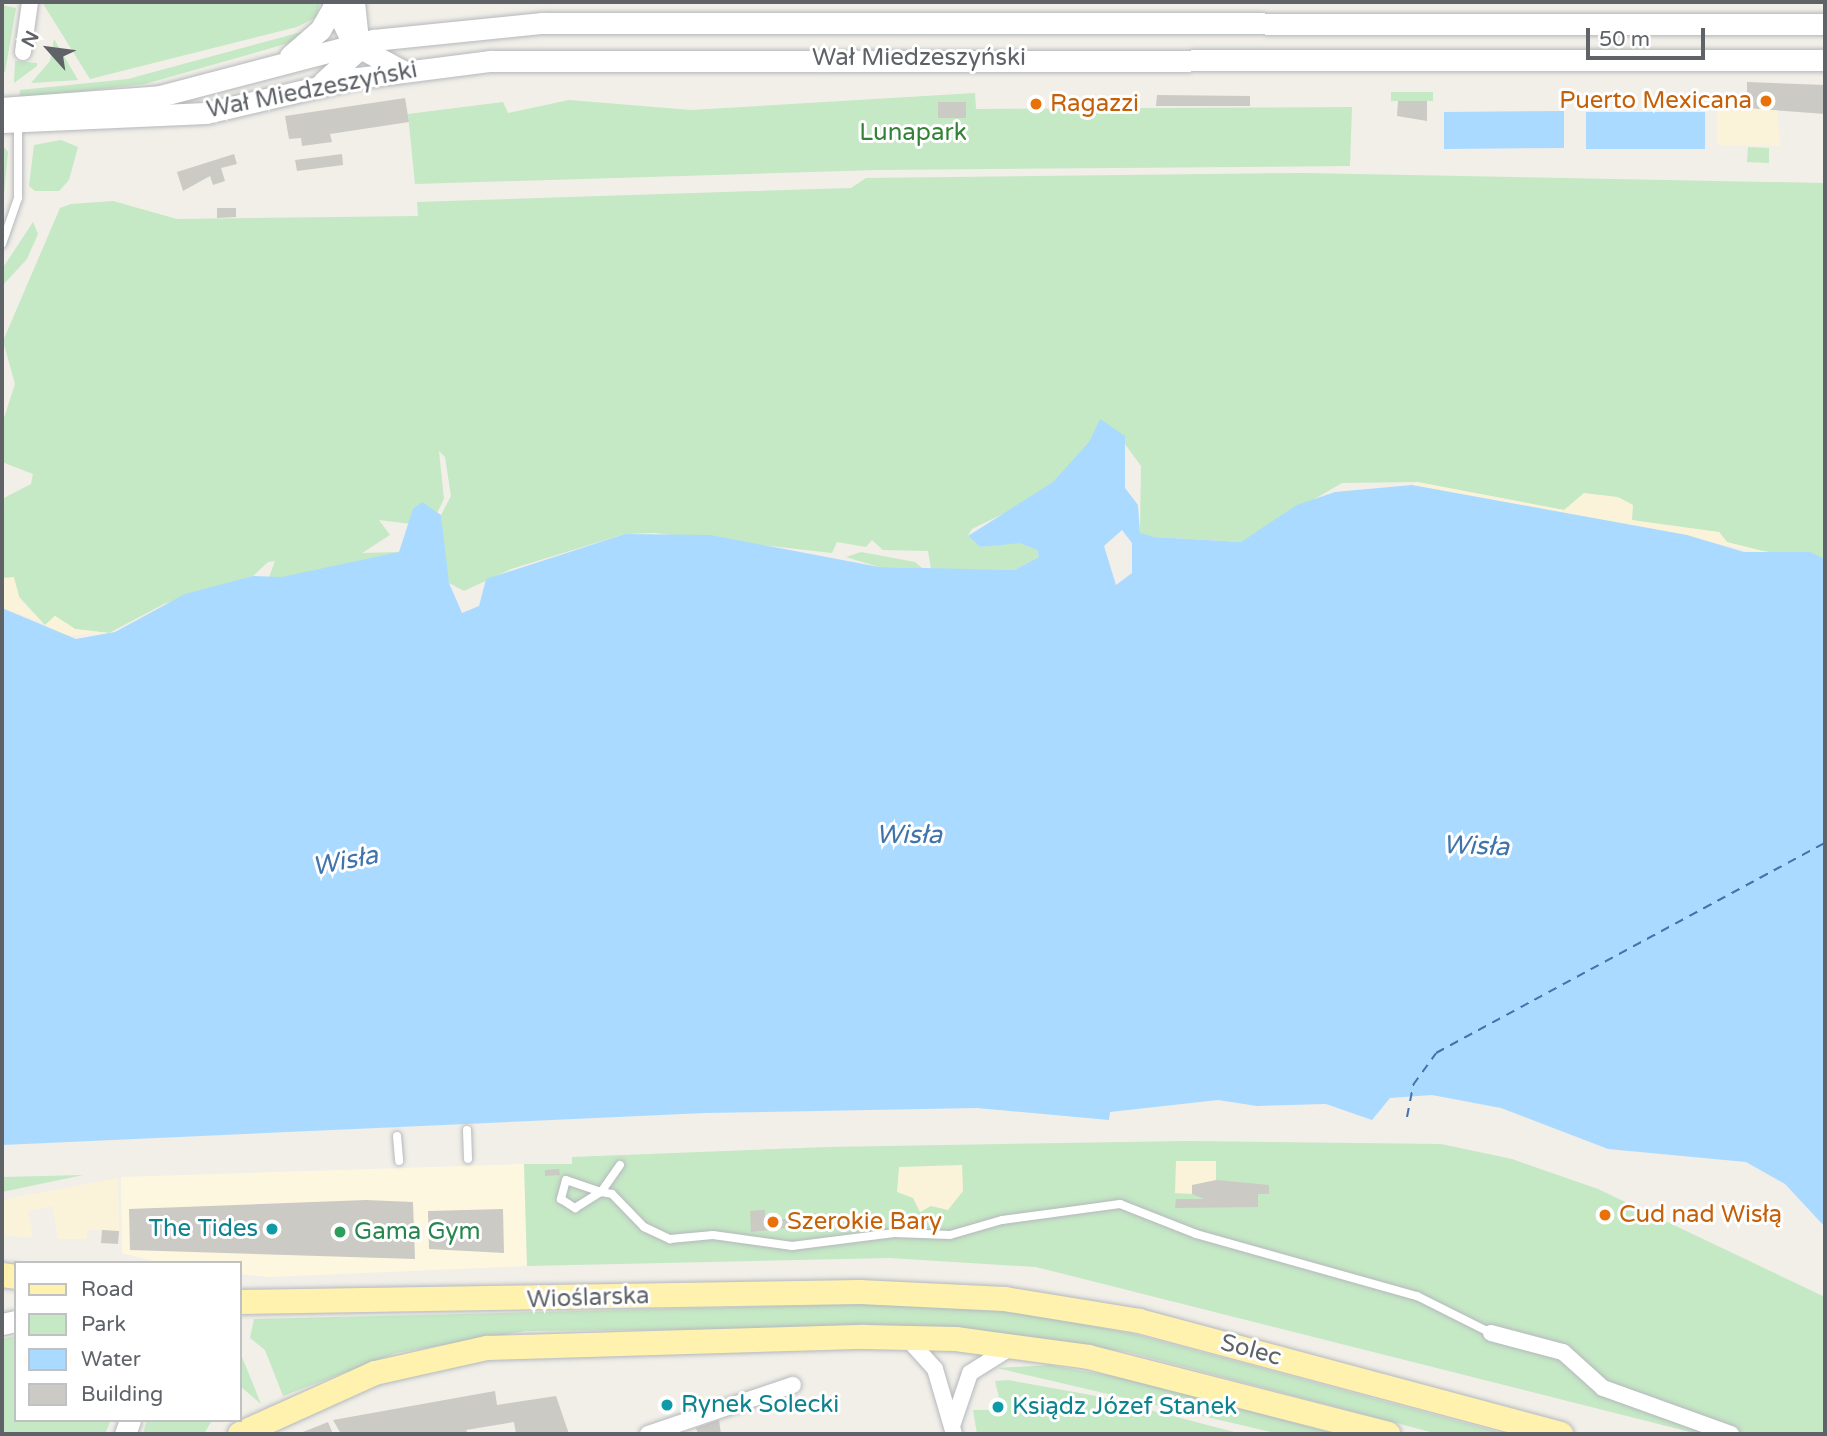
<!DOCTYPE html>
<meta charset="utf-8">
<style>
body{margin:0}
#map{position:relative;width:1827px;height:1436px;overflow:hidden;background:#f1efe8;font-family:"Varela Round",sans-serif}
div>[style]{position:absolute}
.commercial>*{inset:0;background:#fef7e0}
.green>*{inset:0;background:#c5e8c5}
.sand>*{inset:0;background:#fbf3d9}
.water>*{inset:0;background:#aadaff}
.ferry>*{height:2px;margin-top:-1px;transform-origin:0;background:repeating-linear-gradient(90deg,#4174aa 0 9px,transparent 0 16px)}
.building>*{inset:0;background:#cccac5}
.roads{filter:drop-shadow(0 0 2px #b5b8bc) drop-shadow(0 0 2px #b5b8bc)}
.service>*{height:8px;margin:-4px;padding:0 4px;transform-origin:4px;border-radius:4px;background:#fff}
.minor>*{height:16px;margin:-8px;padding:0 8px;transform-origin:8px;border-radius:8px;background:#fff}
.secondary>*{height:21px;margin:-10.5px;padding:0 10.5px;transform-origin:10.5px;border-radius:10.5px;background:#fff}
.primary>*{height:24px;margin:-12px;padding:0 12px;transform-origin:12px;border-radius:12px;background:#fff2af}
.dots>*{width:19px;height:19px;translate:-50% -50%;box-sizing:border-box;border:4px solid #fff;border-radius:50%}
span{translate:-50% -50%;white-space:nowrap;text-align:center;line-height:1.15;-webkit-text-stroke:6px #fff;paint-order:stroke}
.street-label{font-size:24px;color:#5f6368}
.food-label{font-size:24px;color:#c56008}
.right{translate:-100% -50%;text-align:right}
.left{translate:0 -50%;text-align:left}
.park-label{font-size:24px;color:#348238}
.culture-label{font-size:24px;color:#0d838f}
.leisure-label{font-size:24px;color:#27864d}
.water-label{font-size:26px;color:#4174aa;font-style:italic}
.frame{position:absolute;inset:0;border:4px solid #5f6368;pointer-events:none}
.legend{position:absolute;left:14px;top:1261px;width:228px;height:161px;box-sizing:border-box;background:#fff;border:2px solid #bfc1c3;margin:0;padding:9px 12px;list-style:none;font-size:21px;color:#5f6368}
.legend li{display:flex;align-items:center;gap:14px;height:35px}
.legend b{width:35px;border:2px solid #bfc1c3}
.north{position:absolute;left:14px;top:14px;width:70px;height:70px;-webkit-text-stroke:5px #fff;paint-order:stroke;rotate:298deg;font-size:19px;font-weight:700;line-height:28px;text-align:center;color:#5f6368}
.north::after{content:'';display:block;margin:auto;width:24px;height:32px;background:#5f6368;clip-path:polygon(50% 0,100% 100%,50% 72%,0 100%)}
.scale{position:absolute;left:1586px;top:28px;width:119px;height:32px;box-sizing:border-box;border:4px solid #5f6368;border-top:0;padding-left:9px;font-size:21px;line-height:24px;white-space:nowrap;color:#5f6368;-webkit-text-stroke:5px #fff;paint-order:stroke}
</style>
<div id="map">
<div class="commercial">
<div style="clip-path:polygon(524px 1164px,527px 1266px,269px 1277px,240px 1274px,240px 1263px,153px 1261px,122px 1253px,121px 1177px)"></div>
</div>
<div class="green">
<div style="clip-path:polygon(42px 2px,320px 2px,317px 17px,297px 27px,90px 79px)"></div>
<div style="clip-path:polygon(2px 5px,16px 8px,5px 72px,2px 72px)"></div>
<div style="clip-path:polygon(305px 31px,289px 43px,145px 84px,19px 99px,20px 90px,128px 79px)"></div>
<div style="clip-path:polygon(54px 39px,78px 80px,31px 83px,50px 61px)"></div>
<div style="clip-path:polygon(15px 61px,37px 63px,37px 66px,14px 83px)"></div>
<div style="clip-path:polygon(1391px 92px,1433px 92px,1433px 101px,1391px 101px)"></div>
<div style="clip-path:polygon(975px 93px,976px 109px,1352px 107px,1350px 166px,875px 170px,415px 184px,408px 114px,503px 102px,508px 113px,569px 100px,691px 110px)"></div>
<div style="clip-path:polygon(61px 140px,78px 147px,69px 180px,59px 191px,35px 191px,29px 186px,34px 145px)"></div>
<div style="clip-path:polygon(2px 145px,8px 152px,2px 215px)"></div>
<div style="clip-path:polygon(1748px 147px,1769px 148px,1769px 163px,1747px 162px)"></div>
<div style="clip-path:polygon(1302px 173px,1825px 183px,1825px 559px,1748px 549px,1727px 542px,1719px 532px,1669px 529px,1632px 520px,1632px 514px,1564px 510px,1417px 482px,1342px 483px,1241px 542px,1155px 537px,1140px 534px,1141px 466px,1125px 444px,1123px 455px,972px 529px,968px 536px,980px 547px,1020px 542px,1037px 550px,1039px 557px,1014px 570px,931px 569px,928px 551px,883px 550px,872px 540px,866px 547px,837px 542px,832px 553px,655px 533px,625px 534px,511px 569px,464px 591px,449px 583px,443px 551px,441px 515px,451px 496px,445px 457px,439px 451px,444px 499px,436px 515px,411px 524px,379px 520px,390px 535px,362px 553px,399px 552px,409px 536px,400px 558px,268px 580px,275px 561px,268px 562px,253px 576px,164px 604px,109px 633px,75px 629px,55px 616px,45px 625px,2px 578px,2px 499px,31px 484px,33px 474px,2px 462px,2px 424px,15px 384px,3px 341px,60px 208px,71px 204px,113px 201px,177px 219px,418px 216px,417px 202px,851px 188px,866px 178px)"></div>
<div style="clip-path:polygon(33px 222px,38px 234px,27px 259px,2px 286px,2px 269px)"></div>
<div style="clip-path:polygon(861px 552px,915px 562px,922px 568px,879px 567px,846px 557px)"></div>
<div style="clip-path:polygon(1187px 1141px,1441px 1144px,1512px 1159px,1598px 1189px,1825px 1297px,1825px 1434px,1698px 1434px,1036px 1267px,890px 1258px,527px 1266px,524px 1164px,572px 1164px,572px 1157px,827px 1147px)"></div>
<div style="clip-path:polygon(83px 1175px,2px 1192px,2px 1177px)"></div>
<div style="clip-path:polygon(903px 1303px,1031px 1314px,1134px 1334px,1506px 1434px,1438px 1434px,1128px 1352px,946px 1327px,526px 1331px,396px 1353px,283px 1396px,265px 1350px,250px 1338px,254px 1319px)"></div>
<div style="clip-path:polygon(16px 1336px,16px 1420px,111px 1420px,105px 1434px,2px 1434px,2px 1339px)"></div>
<div style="clip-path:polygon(240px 1352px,261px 1404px,240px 1386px)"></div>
<div style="clip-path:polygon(1049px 1365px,1136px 1380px,1336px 1434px,1280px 1434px,997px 1368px)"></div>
<div style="clip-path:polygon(1008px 1380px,1096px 1396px,1242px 1434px,977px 1434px,973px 1410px,1002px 1410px,995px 1381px)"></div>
<div style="clip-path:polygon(147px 1420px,212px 1420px,204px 1434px,143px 1434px)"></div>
</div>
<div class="sand">
<div style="clip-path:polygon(1747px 102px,1747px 108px,1777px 108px,1780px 146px,1717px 145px,1717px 103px)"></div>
<div style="clip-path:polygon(1417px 482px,1564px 510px,1584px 493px,1618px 497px,1633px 505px,1632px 520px,1719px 532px,1727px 542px,1787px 557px,1412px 485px)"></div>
<div style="clip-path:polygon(14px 577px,20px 600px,42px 622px,2px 608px,2px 578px)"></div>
<div style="clip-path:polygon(55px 616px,75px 629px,109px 633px,64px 636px,45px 625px)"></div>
<div style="clip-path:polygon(1176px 1161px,1216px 1161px,1216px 1185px,1193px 1185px,1192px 1194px,1175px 1193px)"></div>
<div style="clip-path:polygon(962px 1165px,963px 1191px,948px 1210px,931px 1206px,920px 1212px,913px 1198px,897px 1192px,899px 1167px)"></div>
<div style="clip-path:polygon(118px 1178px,119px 1231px,87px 1230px,87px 1239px,58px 1239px,52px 1206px,28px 1211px,33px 1237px,2px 1236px,2px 1200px)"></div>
</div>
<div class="water">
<div style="clip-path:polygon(1564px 111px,1564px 148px,1444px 149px,1444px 112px)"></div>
<div style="clip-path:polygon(1586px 112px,1705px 112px,1705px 149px,1586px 149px)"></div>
<div style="clip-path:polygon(evenodd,1100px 419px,1125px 436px,1125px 488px,1138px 505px,1140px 533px,1155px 537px,1241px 542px,1297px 505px,1335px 492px,1412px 485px,1687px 535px,1744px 552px,1810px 552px,1825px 559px,1825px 1227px,1785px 1184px,1746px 1162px,1608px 1149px,1501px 1108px,1432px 1095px,1390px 1098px,1372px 1120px,1326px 1104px,1257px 1106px,1218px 1100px,1110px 1112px,1109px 1120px,977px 1108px,705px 1113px,2px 1145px,2px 608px,76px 639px,115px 632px,185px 594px,253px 576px,282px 577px,399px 552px,413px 509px,422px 502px,441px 515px,449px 583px,462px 613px,479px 606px,486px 579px,625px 534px,710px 535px,879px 567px,1014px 570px,1039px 557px,1037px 550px,1020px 543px,980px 547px,968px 536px,1053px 482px,1089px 442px,1100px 419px,1122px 530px,1132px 543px,1132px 573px,1116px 585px,1104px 546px,1122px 530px)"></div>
</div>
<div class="ferry">
<div style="left:1407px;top:1117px;width:33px;rotate:-79deg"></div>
<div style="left:1413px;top:1085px;width:39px;rotate:-54deg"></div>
<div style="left:1436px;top:1053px;width:442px;rotate:-28.4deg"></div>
</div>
<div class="building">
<div style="clip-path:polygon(1747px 82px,1825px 85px,1825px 114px,1747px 108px)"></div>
<div style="clip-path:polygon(1157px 95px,1250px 96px,1250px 106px,1156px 106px)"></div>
<div style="clip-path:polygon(405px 98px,409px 122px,330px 134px,332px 142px,302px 146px,301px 138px,289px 139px,285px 116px)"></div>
<div style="clip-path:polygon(1398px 101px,1427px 101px,1427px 121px,1397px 116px)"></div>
<div style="clip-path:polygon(938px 102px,966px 102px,966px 118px,938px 118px)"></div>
<div style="clip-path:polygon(234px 154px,237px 164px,221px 168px,225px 181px,213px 185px,210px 176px,183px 191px,177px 172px)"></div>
<div style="clip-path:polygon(342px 154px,343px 165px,297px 171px,295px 160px)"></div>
<div style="clip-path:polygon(217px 208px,236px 208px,236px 217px,217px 218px)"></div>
<div style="clip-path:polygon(559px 1169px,560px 1175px,545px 1176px,545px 1170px)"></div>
<div style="clip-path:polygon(1216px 1180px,1269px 1185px,1269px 1194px,1258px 1194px,1258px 1207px,1175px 1208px,1176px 1199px,1204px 1199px,1192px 1194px,1192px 1185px)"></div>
<div style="clip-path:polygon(366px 1200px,413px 1202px,415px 1259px,130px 1250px,129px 1209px)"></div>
<div style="clip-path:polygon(503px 1209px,504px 1253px,429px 1249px,428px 1211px)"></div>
<div style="clip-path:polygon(765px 1210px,765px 1219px,795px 1219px,795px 1227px,751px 1232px,750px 1211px)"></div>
<div style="clip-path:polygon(800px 1213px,815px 1213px,815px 1218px,801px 1219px)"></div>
<div style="clip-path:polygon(102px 1230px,119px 1231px,118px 1244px,101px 1243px)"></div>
<div style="clip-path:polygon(495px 1391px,497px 1405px,556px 1396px,569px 1434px,516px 1434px,514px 1422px,466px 1430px,468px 1434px,341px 1434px,333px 1420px)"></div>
<div style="clip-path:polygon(719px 1420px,721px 1434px,698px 1434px,696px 1428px)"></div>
<div style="clip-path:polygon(328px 1422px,333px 1434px,298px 1434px)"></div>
</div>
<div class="roads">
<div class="service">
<div style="left:2px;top:244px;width:49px;rotate:-70.8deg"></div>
<div style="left:18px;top:198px;width:74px;rotate:-90deg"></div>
<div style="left:467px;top:1130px;width:29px;rotate:88deg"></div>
<div style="left:397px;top:1136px;width:25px;rotate:85deg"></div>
<div style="left:620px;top:1165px;width:33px;rotate:125deg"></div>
<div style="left:601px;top:1192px;width:37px;rotate:-161deg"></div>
<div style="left:566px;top:1180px;width:20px;rotate:105deg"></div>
<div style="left:561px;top:1199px;width:17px;rotate:33deg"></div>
<div style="left:575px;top:1208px;width:31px;rotate:-32deg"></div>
<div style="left:601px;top:1192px;width:11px;rotate:10deg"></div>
<div style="left:612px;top:1194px;width:46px;rotate:45.9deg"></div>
<div style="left:644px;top:1227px;width:29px;rotate:25deg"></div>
<div style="left:670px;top:1239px;width:43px;rotate:-5.3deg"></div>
<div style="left:713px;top:1235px;width:80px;rotate:7.9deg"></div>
<div style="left:792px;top:1246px;width:103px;rotate:-7.3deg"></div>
<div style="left:894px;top:1233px;width:56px;rotate:2deg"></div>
<div style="left:950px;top:1235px;width:54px;rotate:-16.1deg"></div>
<div style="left:1002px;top:1220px;width:119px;rotate:-7.7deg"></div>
<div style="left:1120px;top:1204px;width:82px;rotate:21.5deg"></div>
<div style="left:1196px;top:1234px;width:230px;rotate:15.7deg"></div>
<div style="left:1417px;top:1296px;width:83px;rotate:26.6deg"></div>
</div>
<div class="minor">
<div style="left:23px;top:52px;width:50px;rotate:-82deg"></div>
<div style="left:1491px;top:1333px;width:74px;rotate:14.8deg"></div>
<div style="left:1563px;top:1352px;width:54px;rotate:42deg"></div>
<div style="left:1603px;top:1388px;width:136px;rotate:19.8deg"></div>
<div style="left:907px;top:1338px;width:42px;rotate:47.9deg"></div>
<div style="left:935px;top:1369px;width:68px;rotate:73.7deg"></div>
<div style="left:952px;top:1426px;width:56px;rotate:-71.2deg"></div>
<div style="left:970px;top:1373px;width:51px;rotate:-32.1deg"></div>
<div style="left:648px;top:1434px;width:153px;rotate:-18.7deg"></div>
</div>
<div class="secondary">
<div style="left:333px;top:2px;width:47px;rotate:64.5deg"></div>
<div style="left:353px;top:44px;width:55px;rotate:28.4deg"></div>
<div style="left:290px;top:56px;width:40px;rotate:-41deg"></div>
<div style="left:320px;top:30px;width:28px;rotate:-60deg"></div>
<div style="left:323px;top:82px;width:49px;rotate:-42.5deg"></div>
<div style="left:359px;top:49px;width:47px;rotate:-96.1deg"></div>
<div style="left:2px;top:108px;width:158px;rotate:-4.3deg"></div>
<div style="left:160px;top:96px;width:221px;rotate:-14.7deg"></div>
<div style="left:374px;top:40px;width:169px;rotate:-5.8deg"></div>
<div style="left:542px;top:23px;width:1283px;rotate:0.04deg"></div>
<div style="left:2px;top:122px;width:204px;rotate:-2.5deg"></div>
<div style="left:206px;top:113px;width:155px;rotate:-13.1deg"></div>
<div style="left:357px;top:78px;width:134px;rotate:-7.3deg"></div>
<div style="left:490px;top:61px;width:1335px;rotate:-0.04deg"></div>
<div style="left:2px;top:1324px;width:14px;rotate:-12deg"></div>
<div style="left:125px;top:1434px;width:15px;rotate:-70deg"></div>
</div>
<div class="primary">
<div style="left:2px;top:1275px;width:14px;rotate:8deg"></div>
<div style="left:240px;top:1302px;width:620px;rotate:-0.92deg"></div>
<div style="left:860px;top:1292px;width:145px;rotate:2.8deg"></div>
<div style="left:1005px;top:1299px;width:136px;rotate:9.3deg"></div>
<div style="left:1139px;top:1321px;width:437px;rotate:15deg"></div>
<div style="left:240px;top:1434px;width:148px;rotate:-24.3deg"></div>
<div style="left:375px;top:1373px;width:115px;rotate:-12.6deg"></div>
<div style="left:487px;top:1348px;width:378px;rotate:-1.7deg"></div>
<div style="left:865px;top:1337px;width:91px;rotate:1.3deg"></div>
<div style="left:956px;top:1339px;width:134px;rotate:7.7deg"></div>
<div style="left:1089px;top:1357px;width:309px;rotate:14.4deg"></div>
</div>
</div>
<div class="dots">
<div style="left:1766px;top:101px;background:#e8710a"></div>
<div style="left:1036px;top:104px;background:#e8710a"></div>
<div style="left:1605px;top:1215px;background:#e8710a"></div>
<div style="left:773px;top:1222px;background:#e8710a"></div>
<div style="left:272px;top:1229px;background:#0f9aa8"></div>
<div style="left:340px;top:1232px;background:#2e9e5b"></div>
<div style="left:667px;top:1405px;background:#0f9aa8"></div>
<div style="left:998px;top:1407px;background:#0f9aa8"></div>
</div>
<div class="street-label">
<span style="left:919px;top:58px">Wał Miedzeszyński</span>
<span style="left:312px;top:90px;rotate:-11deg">Wał Miedzeszyński</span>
<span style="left:588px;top:1298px;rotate:-2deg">Wioślarska</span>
<span style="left:1251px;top:1350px;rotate:15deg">Solec</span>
</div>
<div class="food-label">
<span class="right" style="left:1752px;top:101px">Puerto Mexicana</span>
<span class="left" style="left:1050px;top:104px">Ragazzi</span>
<span class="left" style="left:1619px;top:1215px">Cud nad Wisłą</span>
<span class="left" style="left:787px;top:1222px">Szerokie Bary</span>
</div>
<div class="park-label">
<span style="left:913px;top:133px">Lunapark</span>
</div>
<div class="culture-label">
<span class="right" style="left:258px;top:1229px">The Tides</span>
<span class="left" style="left:681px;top:1405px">Rynek Solecki</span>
<span class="left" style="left:1012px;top:1407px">Ksiądz Józef Stanek</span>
</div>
<div class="leisure-label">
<span class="left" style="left:354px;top:1232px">Gama Gym</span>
</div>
<div class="water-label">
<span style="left:909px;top:835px">Wisła</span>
<span style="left:1476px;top:846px;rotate:2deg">Wisła</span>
<span style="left:345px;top:861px;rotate:-11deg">Wisła</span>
</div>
<div class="frame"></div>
<ul class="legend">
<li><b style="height:9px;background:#fff2af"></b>Road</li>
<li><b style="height:19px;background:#c5e8c5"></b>Park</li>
<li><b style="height:19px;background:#aadaff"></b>Water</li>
<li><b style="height:19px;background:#cccac5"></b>Building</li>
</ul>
<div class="north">N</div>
<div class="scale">50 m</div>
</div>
